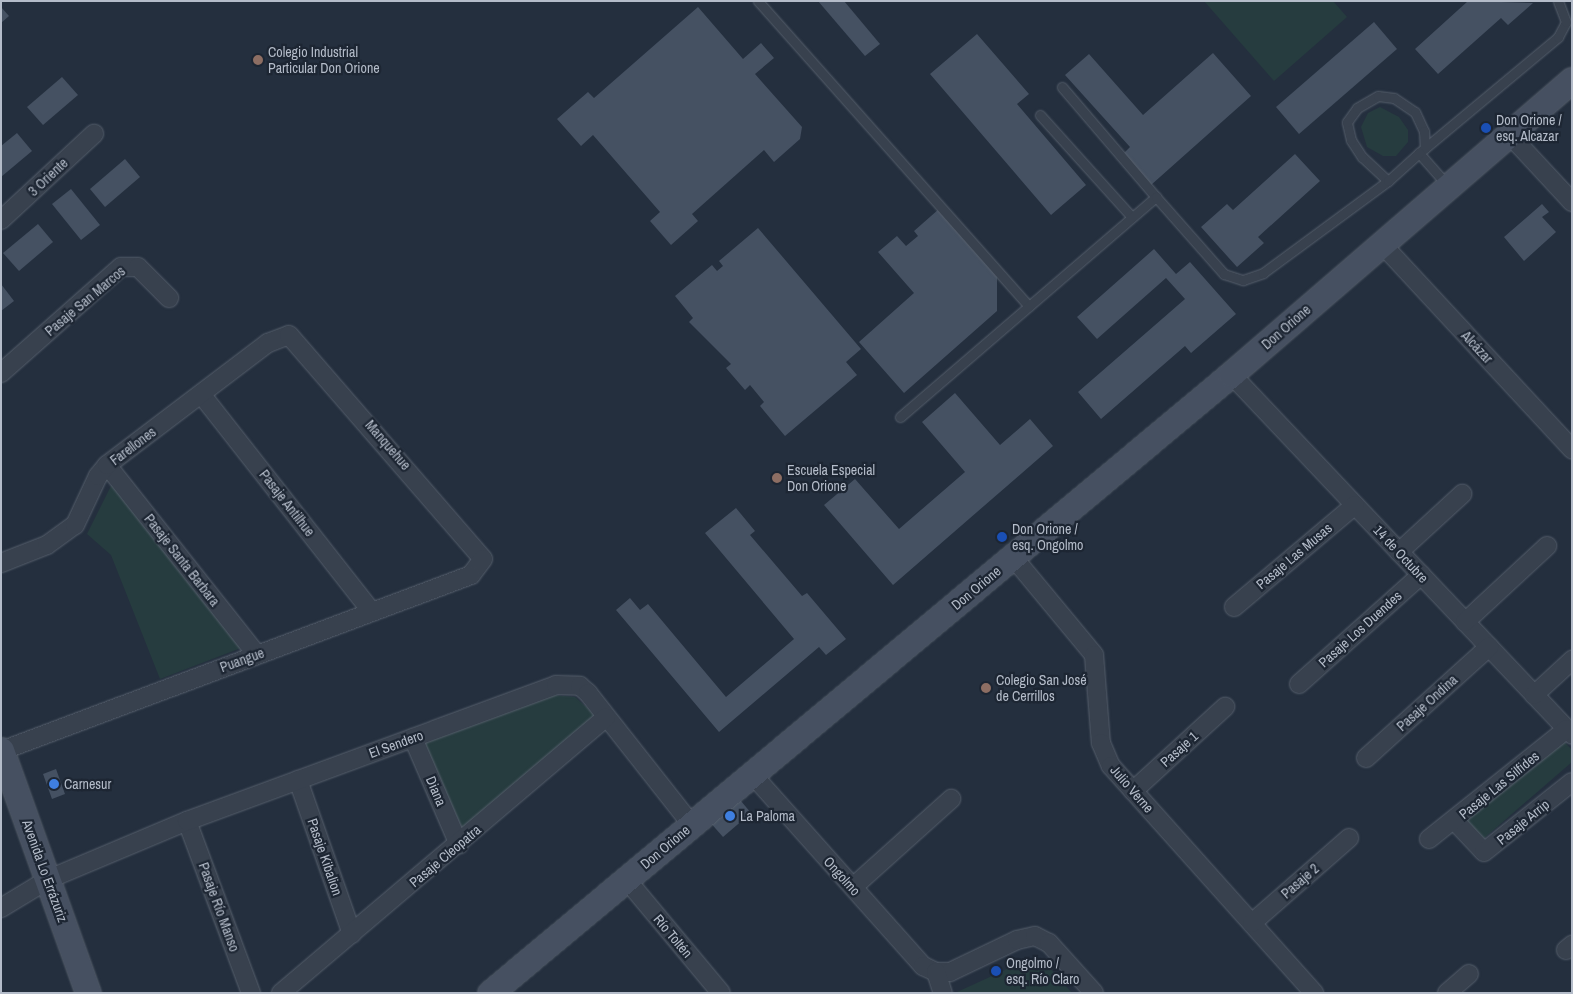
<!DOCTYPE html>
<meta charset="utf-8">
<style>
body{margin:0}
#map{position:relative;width:1573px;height:994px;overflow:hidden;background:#242f3e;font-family:"Archivo Narrow",sans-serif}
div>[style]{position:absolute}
.green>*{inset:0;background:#263c3f}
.building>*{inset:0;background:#455162}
.roads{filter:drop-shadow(0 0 1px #565f6c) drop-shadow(0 0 1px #565f6c)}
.lane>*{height:9px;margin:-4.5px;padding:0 4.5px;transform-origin:4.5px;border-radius:4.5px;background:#38414e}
.street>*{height:18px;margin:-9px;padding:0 9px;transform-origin:9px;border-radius:9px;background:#38414e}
.secondary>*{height:25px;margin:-12.5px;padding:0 12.5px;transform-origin:12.5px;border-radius:12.5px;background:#465061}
.dots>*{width:14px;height:14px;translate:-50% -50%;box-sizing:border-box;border:2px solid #1d2633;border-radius:50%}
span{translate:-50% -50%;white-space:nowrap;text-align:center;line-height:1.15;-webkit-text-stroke:4.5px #1d2633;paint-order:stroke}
.poi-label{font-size:14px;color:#b4bcc9}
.left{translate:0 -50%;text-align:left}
.street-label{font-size:14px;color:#b4bcc9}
.frame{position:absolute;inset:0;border:2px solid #b4bcc9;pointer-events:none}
</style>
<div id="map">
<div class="green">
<div style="clip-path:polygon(1204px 1px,1333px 1px,1347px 17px,1274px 81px)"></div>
<div style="clip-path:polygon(1380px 107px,1399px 117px,1408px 130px,1408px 142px,1396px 156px,1383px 156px,1367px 147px,1361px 127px,1368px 113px)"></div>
<div style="clip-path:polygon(113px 482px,241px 648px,160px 679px,111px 555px,87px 534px)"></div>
<div style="clip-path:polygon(553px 695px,575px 697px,597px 716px,463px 830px,423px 743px)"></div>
<div style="clip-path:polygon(1555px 732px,1572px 750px,1572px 762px,1482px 840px,1460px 815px)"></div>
<div style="clip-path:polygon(1016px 965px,1048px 966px,1072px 993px,957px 992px)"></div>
</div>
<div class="building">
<div style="clip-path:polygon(818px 1px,844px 1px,880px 44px,865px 56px)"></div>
<div style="clip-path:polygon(1468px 1px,1533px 3px,1508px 25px,1501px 18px,1438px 74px,1415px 49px)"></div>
<div style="clip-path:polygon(1px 7px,9px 16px,1px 23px)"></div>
<div style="clip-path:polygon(698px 7px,743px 59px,761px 43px,774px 58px,755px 74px,802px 127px,800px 139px,774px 162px,764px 150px,692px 214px,698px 221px,671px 245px,650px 221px,660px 212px,593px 135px,581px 146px,557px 119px,588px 92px,594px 98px)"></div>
<div style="clip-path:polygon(1374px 22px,1397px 49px,1299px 134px,1276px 107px)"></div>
<div style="clip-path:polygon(977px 34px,1029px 94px,1017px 104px,1086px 185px,1051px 215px,930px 74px)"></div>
<div style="clip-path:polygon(1213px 53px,1251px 96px,1151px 185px,1123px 154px,1130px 147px,1065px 75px,1089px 54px,1143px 115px)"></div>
<div style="clip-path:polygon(62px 77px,78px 95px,43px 125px,27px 107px)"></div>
<div style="clip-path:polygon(17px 133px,32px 151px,1px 177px,1px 146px)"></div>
<div style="clip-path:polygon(1295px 154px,1320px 181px,1258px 237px,1264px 243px,1237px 267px,1201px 227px,1227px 204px,1233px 210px)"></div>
<div style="clip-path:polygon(125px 159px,140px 177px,105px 207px,90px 189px)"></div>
<div style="clip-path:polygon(71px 189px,100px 225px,81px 240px,52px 204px)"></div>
<div style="clip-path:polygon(1542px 204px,1549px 212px,1542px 217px,1556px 232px,1524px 261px,1504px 237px)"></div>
<div style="clip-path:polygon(939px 209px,997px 275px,997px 311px,904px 393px,859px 342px,914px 293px,878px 252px,897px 236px,906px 246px,918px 236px,914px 231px)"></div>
<div style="clip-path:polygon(38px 224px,53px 242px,19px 271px,3px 253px)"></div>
<div style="clip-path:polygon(758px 228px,861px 349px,846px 362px,857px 375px,785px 436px,760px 406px,764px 402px,750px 385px,745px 390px,726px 368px,731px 364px,689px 322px,693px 318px,675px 296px,712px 265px,717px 271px,723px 266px,719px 261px)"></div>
<div style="clip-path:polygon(1154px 249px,1176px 274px,1190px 262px,1236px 314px,1191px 353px,1185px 346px,1101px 419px,1078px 392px,1185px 299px,1166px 278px,1097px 339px,1077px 317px)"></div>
<div style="clip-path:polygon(1px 284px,14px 301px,1px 311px)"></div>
<div style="clip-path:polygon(955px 393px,1000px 445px,1030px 419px,1053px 446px,893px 585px,824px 505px,855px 479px,899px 529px,965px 472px,922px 422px)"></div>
<div style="clip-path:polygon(736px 508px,755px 531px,750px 535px,802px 596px,807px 593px,846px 639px,826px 655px,819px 647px,719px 732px,616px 610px,630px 598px,640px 610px,648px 604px,726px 697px,794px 639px,705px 533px)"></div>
<div style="clip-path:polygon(56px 769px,65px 794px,52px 799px,43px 774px)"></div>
<div style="clip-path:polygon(736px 795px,751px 813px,723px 837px,708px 820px)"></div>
</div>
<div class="roads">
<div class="lane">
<div style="left:758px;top:1px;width:408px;rotate:48.4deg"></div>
<div style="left:1062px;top:87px;width:145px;rotate:49.5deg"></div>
<div style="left:1040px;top:115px;width:137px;rotate:48deg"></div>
<div style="left:1388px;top:181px;width:35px;rotate:-137deg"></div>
<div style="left:1362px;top:157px;width:20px;rotate:-123deg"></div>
<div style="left:1351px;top:140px;width:18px;rotate:-103deg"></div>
<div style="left:1347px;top:122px;width:17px;rotate:-54deg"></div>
<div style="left:1357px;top:108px;width:24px;rotate:-30deg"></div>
<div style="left:1378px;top:96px;width:16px;rotate:7deg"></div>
<div style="left:1394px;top:98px;width:25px;rotate:34deg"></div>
<div style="left:1415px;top:112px;width:21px;rotate:65deg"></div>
<div style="left:1424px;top:131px;width:17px;rotate:87deg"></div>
<div style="left:1448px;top:186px;width:44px;rotate:-131.3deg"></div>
<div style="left:1419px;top:153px;width:181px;rotate:-39.8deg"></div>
<div style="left:1558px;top:37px;width:17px;rotate:-62deg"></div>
<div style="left:1566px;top:22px;width:22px;rotate:-111deg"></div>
<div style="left:900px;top:417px;width:338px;rotate:-40.7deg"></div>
<div style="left:1156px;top:197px;width:103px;rotate:48.6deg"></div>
<div style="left:1224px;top:274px;width:20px;rotate:18deg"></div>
<div style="left:1243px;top:280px;width:21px;rotate:-19deg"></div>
<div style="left:1263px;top:273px;width:155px;rotate:-36.4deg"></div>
<div style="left:1388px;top:181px;width:42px;rotate:-42.1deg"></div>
</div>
<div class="street">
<div style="left:1509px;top:134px;width:93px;rotate:47.2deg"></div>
<div style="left:1px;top:220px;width:127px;rotate:-42.8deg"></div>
<div style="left:1382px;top:244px;width:280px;rotate:47.2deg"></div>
<div style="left:1px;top:373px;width:160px;rotate:-41.5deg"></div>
<div style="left:121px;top:267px;width:17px"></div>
<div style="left:138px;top:267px;width:44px;rotate:45deg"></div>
<div style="left:1231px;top:374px;width:496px;rotate:46.6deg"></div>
<div style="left:201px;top:394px;width:277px;rotate:51.9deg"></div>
<div style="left:107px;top:465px;width:242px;rotate:51.7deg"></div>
<div style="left:1399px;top:552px;width:86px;rotate:-42.6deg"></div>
<div style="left:1013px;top:557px;width:127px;rotate:50.4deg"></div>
<div style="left:1094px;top:655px;width:88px;rotate:85.5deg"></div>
<div style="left:1101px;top:743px;width:25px;rotate:67deg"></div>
<div style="left:1111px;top:766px;width:305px;rotate:48.2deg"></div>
<div style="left:1px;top:563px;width:49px;rotate:-21.4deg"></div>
<div style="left:47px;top:545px;width:34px;rotate:-36deg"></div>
<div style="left:75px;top:525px;width:54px;rotate:-64.9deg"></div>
<div style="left:98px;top:476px;width:14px;rotate:-51deg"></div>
<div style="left:107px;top:465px;width:202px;rotate:-37.2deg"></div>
<div style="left:268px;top:343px;width:22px;rotate:-21deg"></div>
<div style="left:289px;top:335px;width:296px;rotate:49.1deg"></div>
<div style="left:483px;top:559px;width:20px;rotate:127deg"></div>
<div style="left:471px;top:575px;width:502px;rotate:159.47deg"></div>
<div style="left:1234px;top:607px;width:158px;rotate:-40.1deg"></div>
<div style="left:1465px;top:622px;width:112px;rotate:-42.8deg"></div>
<div style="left:1299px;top:684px;width:164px;rotate:-41.8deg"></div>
<div style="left:1534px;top:695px;width:52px;rotate:-42.6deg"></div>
<div style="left:413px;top:738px;width:116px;rotate:66.7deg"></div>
<div style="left:1366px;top:758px;width:166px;rotate:-42.1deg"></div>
<div style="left:752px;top:774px;width:257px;rotate:48.3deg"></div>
<div style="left:923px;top:966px;width:14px;rotate:25deg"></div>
<div style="left:936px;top:972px;width:14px"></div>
<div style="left:950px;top:972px;width:74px;rotate:-25.5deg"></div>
<div style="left:1017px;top:940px;width:18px;rotate:-13deg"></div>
<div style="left:1035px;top:936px;width:16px;rotate:27deg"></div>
<div style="left:1049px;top:943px;width:67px;rotate:48deg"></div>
<div style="left:298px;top:780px;width:163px;rotate:70.7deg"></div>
<div style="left:1133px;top:791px;width:125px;rotate:-42.4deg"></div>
<div style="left:187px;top:821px;width:184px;rotate:69.6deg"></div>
<div style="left:1455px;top:821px;width:42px;rotate:46.9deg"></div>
<div style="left:1484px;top:852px;width:112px;rotate:-38.5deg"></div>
<div style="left:1429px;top:839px;width:176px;rotate:-38.6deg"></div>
<div style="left:626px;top:879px;width:148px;rotate:50.2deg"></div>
<div style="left:853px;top:887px;width:132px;rotate:-41.9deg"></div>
<div style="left:1px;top:908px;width:56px;rotate:-31.1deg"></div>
<div style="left:49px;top:879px;width:150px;rotate:-22.8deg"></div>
<div style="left:187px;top:821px;width:393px;rotate:-20.2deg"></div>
<div style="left:556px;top:685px;width:24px;rotate:2deg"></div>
<div style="left:580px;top:686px;width:11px;rotate:41deg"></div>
<div style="left:588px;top:693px;width:168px;rotate:51.8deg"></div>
<div style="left:1252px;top:923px;width:129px;rotate:-41.2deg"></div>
<div style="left:1566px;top:950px;width:8px;rotate:-40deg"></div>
<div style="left:936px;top:972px;width:22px;rotate:72deg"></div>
<div style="left:281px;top:993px;width:426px;rotate:-40.3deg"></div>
<div style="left:1447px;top:993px;width:29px;rotate:-41deg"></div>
</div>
<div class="secondary">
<div style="left:1px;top:750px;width:258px;rotate:70.3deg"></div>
<div style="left:490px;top:993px;width:966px;rotate:-39.87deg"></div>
<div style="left:1231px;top:374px;width:450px;rotate:-40.8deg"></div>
</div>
</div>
<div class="dots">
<div style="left:258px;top:60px;background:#8d6e63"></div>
<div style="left:1486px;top:128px;background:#1a4fb4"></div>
<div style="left:777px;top:478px;background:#8d6e63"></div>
<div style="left:1002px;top:537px;background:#1a4fb4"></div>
<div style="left:986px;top:688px;background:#8d6e63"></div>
<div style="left:54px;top:784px;background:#3f7fe0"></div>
<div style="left:730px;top:816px;background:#3f7fe0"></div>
<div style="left:996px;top:971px;background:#1a4fb4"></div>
</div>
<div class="poi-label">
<span class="left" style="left:268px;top:60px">Colegio Industrial<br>Particular Don Orione</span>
<span class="left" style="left:1496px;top:128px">Don Orione /<br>esq. Alcazar</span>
<span class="left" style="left:787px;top:478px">Escuela Especial<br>Don Orione</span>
<span class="left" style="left:1012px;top:537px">Don Orione /<br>esq. Ongolmo</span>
<span class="left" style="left:996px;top:688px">Colegio San José<br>de Cerrillos</span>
<span class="left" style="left:64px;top:784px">Carnesur</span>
<span class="left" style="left:740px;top:816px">La Paloma</span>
<span class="left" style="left:1006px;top:971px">Ongolmo /<br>esq. Río Claro</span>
</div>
<div class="street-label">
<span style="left:48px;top:177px;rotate:-43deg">3 Oriente</span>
<span style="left:85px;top:301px;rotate:-40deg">Pasaje San Marcos</span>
<span style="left:1286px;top:327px;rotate:-41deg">Don Orione</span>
<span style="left:1477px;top:347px;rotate:47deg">Alcázar</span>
<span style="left:388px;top:445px;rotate:49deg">Manquehue</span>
<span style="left:133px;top:446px;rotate:-37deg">Farellones</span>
<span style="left:287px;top:503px;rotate:52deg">Pasaje Antilhue</span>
<span style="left:1401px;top:554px;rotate:47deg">14 de Octubre</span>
<span style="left:1294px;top:556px;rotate:-40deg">Pasaje Las Musas</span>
<span style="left:182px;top:560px;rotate:52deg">Pasaje Santa Barbara</span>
<span style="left:976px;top:588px;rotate:-40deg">Don Orione</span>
<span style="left:1360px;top:629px;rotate:-42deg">Pasaje Los Duendes</span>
<span style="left:242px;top:660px;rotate:-20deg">Puangue</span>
<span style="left:1427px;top:703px;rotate:-42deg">Pasaje Ondina</span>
<span style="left:396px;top:744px;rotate:-20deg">El Sendero</span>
<span style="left:1179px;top:749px;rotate:-42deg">Pasaje 1</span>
<span style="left:1499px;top:785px;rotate:-39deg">Pasaje Las Silfides</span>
<span style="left:1132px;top:789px;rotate:49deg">Julio Verne</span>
<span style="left:436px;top:791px;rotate:67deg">Diana</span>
<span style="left:1523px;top:822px;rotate:-39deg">Pasaje Arrip</span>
<span style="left:665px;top:847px;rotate:-40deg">Don Orione</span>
<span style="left:445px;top:856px;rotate:-40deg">Pasaje Cleopatra</span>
<span style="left:325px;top:857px;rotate:71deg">Pasaje Kibalion</span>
<span style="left:45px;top:871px;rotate:70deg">Avenida Lo Errázuriz</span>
<span style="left:842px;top:876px;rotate:48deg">Ongolmo</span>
<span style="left:1300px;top:881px;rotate:-41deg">Pasaje 2</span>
<span style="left:219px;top:907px;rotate:70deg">Pasaje Río Manso</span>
<span style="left:673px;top:936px;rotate:50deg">Río Toltén</span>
</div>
<div class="frame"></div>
</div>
